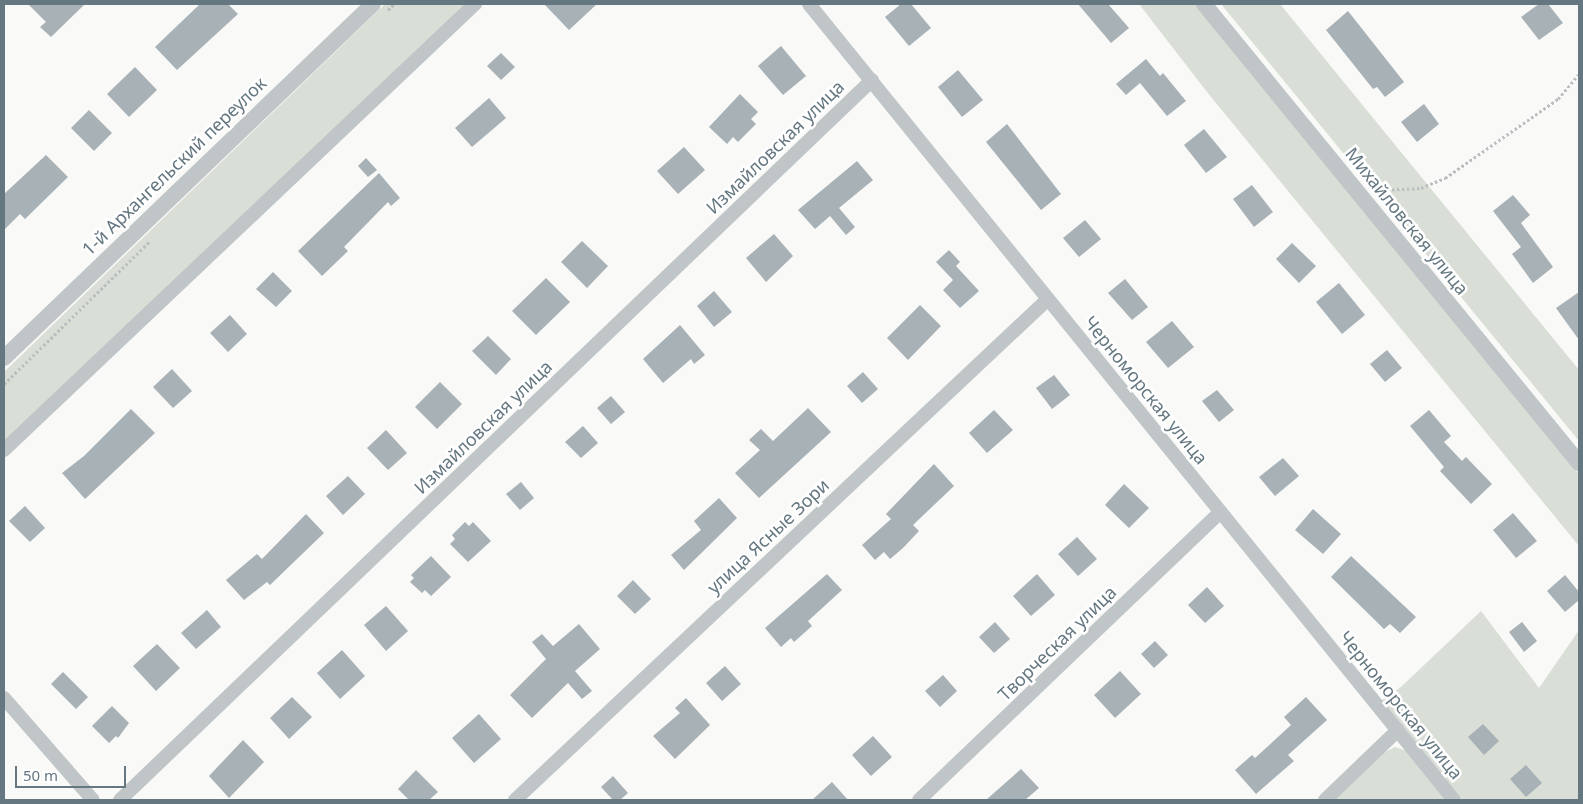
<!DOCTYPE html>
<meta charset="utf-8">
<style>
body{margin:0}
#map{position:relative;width:1583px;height:804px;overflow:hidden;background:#f9f9f7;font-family:"Noto Sans",sans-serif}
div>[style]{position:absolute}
.green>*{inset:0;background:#d9ded6}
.building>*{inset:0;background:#a7b1b6}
.path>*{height:2.5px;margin-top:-1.25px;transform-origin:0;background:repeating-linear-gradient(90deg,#bbbec0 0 2.5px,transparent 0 5px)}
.minor>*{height:14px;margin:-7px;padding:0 7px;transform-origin:7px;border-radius:7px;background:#c0c5c8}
.tertiary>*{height:16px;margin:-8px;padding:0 8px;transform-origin:8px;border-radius:8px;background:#c0c5c8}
span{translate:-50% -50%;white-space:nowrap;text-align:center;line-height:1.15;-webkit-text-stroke:5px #fff;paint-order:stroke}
.street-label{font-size:18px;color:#657780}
.frame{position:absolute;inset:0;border:5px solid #657780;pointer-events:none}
.scale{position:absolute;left:15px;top:766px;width:111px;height:22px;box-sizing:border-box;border:2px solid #657780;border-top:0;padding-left:6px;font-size:15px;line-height:18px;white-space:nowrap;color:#657780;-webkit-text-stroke:4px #fff;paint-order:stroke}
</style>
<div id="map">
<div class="green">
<div style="clip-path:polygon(385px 4px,467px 4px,4px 442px,4px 372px)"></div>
<div style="clip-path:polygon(1139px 4px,1196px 4px,1579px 474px,1579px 546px,1207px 92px)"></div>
<div style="clip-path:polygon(1221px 4px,1280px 4px,1579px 370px,1579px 441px)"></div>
<div style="clip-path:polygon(1481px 611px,1539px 688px,1579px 630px,1579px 800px,1463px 800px,1382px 700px,1401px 687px)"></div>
<div style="clip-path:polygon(1395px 747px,1410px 752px,1448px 800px,1333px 800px,1383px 753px)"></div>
</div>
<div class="building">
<div style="clip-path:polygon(28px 4px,85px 4px,51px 37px,40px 27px,46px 22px)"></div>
<div style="clip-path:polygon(200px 4px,228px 4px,238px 14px,177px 70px,155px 47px)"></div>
<div style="clip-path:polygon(544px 4px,597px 4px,569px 30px)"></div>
<div style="clip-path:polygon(901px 4px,911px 4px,931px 28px,909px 46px,885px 17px)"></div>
<div style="clip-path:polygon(1078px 4px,1108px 4px,1129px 28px,1111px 43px)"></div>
<div style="clip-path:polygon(1539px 4px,1548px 4px,1563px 23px,1539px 40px,1521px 17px)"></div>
<div style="clip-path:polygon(1348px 11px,1404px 82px,1385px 97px,1377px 87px,1373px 89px,1326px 30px)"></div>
<div style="clip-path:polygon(781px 46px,806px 76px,783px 95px,758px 66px)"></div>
<div style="clip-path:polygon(501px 53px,515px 67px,501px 80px,487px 66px)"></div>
<div style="clip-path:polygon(1146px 59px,1160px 76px,1163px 73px,1186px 101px,1167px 116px,1140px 83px,1126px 95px,1116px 84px)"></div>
<div style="clip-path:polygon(135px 67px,157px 90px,129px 117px,107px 94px)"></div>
<div style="clip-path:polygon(958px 70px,983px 100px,962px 117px,938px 87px)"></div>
<div style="clip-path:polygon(740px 94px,758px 112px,751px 119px,756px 124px,738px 142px,733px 137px,727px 144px,709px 127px)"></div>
<div style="clip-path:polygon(489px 98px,506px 118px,472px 147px,455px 128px)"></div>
<div style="clip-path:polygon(1424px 104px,1439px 124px,1417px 142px,1401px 122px)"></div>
<div style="clip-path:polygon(89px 110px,112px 133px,94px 151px,71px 128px)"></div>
<div style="clip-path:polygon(1007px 124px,1061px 194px,1041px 210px,986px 142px)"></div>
<div style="clip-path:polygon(1204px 129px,1227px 157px,1206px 173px,1184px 145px)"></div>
<div style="clip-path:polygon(684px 147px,705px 170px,678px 194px,657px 171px)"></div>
<div style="clip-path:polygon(46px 155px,68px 177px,25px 219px,20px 214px,4px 230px,4px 194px)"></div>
<div style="clip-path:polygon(366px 158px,377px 170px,368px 177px,358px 166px)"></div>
<div style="clip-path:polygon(857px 161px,873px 180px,839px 208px,855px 227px,846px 235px,830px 216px,815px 229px,798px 210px)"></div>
<div style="clip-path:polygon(379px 173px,400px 198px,391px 206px,388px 202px,344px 247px,348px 251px,322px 276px,298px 251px)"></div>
<div style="clip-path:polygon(1252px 185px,1273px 212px,1254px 227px,1233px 199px)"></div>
<div style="clip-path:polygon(1513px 195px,1530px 215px,1521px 223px,1553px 267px,1533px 283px,1512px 254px,1521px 247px,1493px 211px)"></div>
<div style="clip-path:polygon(1085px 220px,1101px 239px,1079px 257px,1063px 238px)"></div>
<div style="clip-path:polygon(774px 234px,793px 256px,766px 282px,746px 258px)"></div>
<div style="clip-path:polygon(582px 241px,608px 266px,587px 288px,561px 262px)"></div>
<div style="clip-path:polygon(1292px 243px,1316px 266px,1299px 283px,1276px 259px)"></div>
<div style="clip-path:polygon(949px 250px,960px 262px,956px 266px,979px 291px,960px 308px,943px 290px,953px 280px,936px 262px)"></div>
<div style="clip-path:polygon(273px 272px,292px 291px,276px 307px,256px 289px)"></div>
<div style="clip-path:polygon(546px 278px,570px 302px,536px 335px,512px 311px)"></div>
<div style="clip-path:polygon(1125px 279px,1148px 307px,1132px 320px,1108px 293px)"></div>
<div style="clip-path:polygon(1339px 283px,1365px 315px,1342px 334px,1316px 302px)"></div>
<div style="clip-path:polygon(714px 291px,732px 312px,714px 327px,697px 306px)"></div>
<div style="clip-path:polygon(1579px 292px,1579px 340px,1556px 308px)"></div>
<div style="clip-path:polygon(920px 305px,941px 326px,908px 360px,887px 338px)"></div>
<div style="clip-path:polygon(230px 315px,247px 334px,228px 352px,210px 333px)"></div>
<div style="clip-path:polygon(1172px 321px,1194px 347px,1168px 368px,1146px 342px)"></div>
<div style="clip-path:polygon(680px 325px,705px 355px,694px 364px,691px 359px,663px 383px,643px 359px)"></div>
<div style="clip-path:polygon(488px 336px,511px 359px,496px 375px,472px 351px)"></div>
<div style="clip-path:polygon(1387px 350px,1402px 368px,1385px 382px,1370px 364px)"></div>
<div style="clip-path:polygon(172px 369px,192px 391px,173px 408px,153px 387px)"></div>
<div style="clip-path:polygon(863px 372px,878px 389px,862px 403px,847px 386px)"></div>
<div style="clip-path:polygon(1054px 375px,1070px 395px,1052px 409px,1036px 388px)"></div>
<div style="clip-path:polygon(440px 382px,462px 404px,437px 429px,415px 407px)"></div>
<div style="clip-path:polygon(1217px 390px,1234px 410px,1219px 422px,1202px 401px)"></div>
<div style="clip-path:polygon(611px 396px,625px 412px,611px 424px,597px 408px)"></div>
<div style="clip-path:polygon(808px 408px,831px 432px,759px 498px,735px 473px,760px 450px,749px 440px,761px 429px,773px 441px)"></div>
<div style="clip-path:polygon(131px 409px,155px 433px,85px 499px,62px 473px,84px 456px)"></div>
<div style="clip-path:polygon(994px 410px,1013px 430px,987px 453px,969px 433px)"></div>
<div style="clip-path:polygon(1429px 410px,1451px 436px,1444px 442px,1462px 461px,1466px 457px,1492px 484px,1471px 504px,1440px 471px,1444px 467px,1410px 426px)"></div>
<div style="clip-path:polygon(583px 426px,598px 443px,581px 458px,565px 442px)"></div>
<div style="clip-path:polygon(386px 430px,407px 453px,388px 470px,367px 448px)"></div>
<div style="clip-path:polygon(1283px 458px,1299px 476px,1275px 496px,1259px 477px)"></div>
<div style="clip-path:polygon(934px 464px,954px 486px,913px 525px,919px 531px,903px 548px,890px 559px,884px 552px,875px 560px,862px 545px,891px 519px,886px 514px)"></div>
<div style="clip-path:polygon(348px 476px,365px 494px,343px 515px,326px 496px)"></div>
<div style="clip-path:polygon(521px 482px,534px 498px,520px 510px,506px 494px)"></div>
<div style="clip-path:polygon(1124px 484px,1149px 508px,1129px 528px,1105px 505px)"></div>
<div style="clip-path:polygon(719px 498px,737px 518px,684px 570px,671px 555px,701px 530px,694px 521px)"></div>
<div style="clip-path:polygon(25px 506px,45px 528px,30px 542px,9px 521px)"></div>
<div style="clip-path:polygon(1313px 509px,1341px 534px,1323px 554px,1295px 530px)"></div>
<div style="clip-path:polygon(1513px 513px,1537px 541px,1516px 558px,1493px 530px)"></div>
<div style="clip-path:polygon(306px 514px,324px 533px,270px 585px,267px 582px,244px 600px,226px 580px,257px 554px,262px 559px)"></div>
<div style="clip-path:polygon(465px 522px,469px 526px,473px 522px,491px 541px,468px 562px,450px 544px,455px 539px,452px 535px)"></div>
<div style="clip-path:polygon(1077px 537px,1097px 559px,1078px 576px,1058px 554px)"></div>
<div style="clip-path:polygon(431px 556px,451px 577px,431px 596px,425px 590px,422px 593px,410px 582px,414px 578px,411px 575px)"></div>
<div style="clip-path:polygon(1351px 556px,1416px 617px,1400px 633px,1390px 624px,1384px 629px,1331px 577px)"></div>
<div style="clip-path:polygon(827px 574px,842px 590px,808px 621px,812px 626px,794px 642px,791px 638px,781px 647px,765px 628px)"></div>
<div style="clip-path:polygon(1037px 574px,1055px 595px,1031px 616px,1013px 596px)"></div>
<div style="clip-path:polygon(1565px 575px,1579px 592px,1579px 600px,1565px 612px,1547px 591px)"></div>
<div style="clip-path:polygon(633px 580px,651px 599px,635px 614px,617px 596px)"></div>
<div style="clip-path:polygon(1207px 587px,1224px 606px,1205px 623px,1188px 605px)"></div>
<div style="clip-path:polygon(386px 606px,408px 631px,386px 651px,364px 625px)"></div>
<div style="clip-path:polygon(207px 610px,221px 627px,196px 649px,181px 633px)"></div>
<div style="clip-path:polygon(995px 622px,1010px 639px,994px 653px,979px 637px)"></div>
<div style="clip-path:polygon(1522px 622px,1537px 641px,1524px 652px,1509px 632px)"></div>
<div style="clip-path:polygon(579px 624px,600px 649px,575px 671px,592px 691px,582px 699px,568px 683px,532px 718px,510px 695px,546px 659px,532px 642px,542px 634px,553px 646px)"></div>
<div style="clip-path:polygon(1155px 641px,1168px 655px,1154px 668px,1141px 654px)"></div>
<div style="clip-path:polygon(157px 644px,180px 668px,156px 691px,133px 666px)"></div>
<div style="clip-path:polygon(342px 650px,365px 676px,340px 699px,317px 673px)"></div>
<div style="clip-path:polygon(725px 666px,741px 684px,722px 701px,706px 683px)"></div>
<div style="clip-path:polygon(1120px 671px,1141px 694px,1115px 718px,1094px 695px)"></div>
<div style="clip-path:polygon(63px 672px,88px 697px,76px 709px,51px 684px)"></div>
<div style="clip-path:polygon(943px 675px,957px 691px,940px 707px,925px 691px)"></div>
<div style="clip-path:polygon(292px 697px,312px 717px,289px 739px,270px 718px)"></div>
<div style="clip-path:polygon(1306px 697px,1327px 720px,1288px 755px,1294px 761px,1256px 794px,1235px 770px,1252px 755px,1255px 758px,1291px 725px,1284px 717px)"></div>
<div style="clip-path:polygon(686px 698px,710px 725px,675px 759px,653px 736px,680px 713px,675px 708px)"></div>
<div style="clip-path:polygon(112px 706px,129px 723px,118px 738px,116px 736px,109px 743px,92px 726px)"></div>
<div style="clip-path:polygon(479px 714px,501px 739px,474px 763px,452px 738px)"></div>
<div style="clip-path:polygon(1483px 724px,1499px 741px,1484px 755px,1468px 737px)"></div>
<div style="clip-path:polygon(873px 736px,892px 757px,871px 776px,852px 755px)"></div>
<div style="clip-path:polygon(243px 740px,264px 762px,229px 798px,209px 776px)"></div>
<div style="clip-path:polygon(1526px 765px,1542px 783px,1526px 797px,1510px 779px)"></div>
<div style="clip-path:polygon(1021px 769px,1039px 788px,1025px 800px,986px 800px)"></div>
<div style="clip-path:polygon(416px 770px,438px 792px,429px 800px,409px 800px,398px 789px)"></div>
<div style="clip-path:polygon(613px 776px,628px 793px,620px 800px,613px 800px,601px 787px)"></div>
<div style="clip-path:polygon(832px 782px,848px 800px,812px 800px)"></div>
</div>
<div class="path">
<div style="left:388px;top:10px;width:8px;rotate:-45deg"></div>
<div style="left:1377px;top:190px;width:44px;rotate:-2.6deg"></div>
<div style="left:1421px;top:188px;width:26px;rotate:-23deg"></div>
<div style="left:1445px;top:178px;width:138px;rotate:-35deg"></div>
<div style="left:1558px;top:99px;width:33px;rotate:-50deg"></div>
<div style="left:4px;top:384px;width:203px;rotate:-44.4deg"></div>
</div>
<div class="minor">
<div style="left:809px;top:4px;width:1025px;rotate:50.98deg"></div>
<div style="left:4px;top:450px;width:649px;rotate:-43.44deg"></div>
<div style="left:4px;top:698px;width:135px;rotate:48.9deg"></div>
<div style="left:120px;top:800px;width:1041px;rotate:-43.75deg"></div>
<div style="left:515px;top:800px;width:731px;rotate:-43.23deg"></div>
<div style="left:919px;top:800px;width:417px;rotate:-43.7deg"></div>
<div style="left:1325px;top:800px;width:101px;rotate:-43.8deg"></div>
</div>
<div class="tertiary">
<div style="left:1204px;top:4px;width:593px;rotate:50.75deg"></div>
<div style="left:4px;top:358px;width:511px;rotate:-43.81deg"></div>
</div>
<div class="street-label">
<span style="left:775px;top:147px;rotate:-44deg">Измайловская улица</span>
<span style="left:174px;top:166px;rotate:-44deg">1-й Архангельский переулок</span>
<span style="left:1407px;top:221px;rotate:51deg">Михайловская улица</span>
<span style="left:1146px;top:390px;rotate:51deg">Черноморская улица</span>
<span style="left:483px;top:427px;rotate:-44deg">Измайловская улица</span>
<span style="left:768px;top:536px;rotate:-43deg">улица Ясные Зори</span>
<span style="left:1057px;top:643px;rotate:-44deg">Творческая улица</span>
<span style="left:1401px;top:705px;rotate:51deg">Черноморская улица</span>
</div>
<div class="frame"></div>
<div class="scale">50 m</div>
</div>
